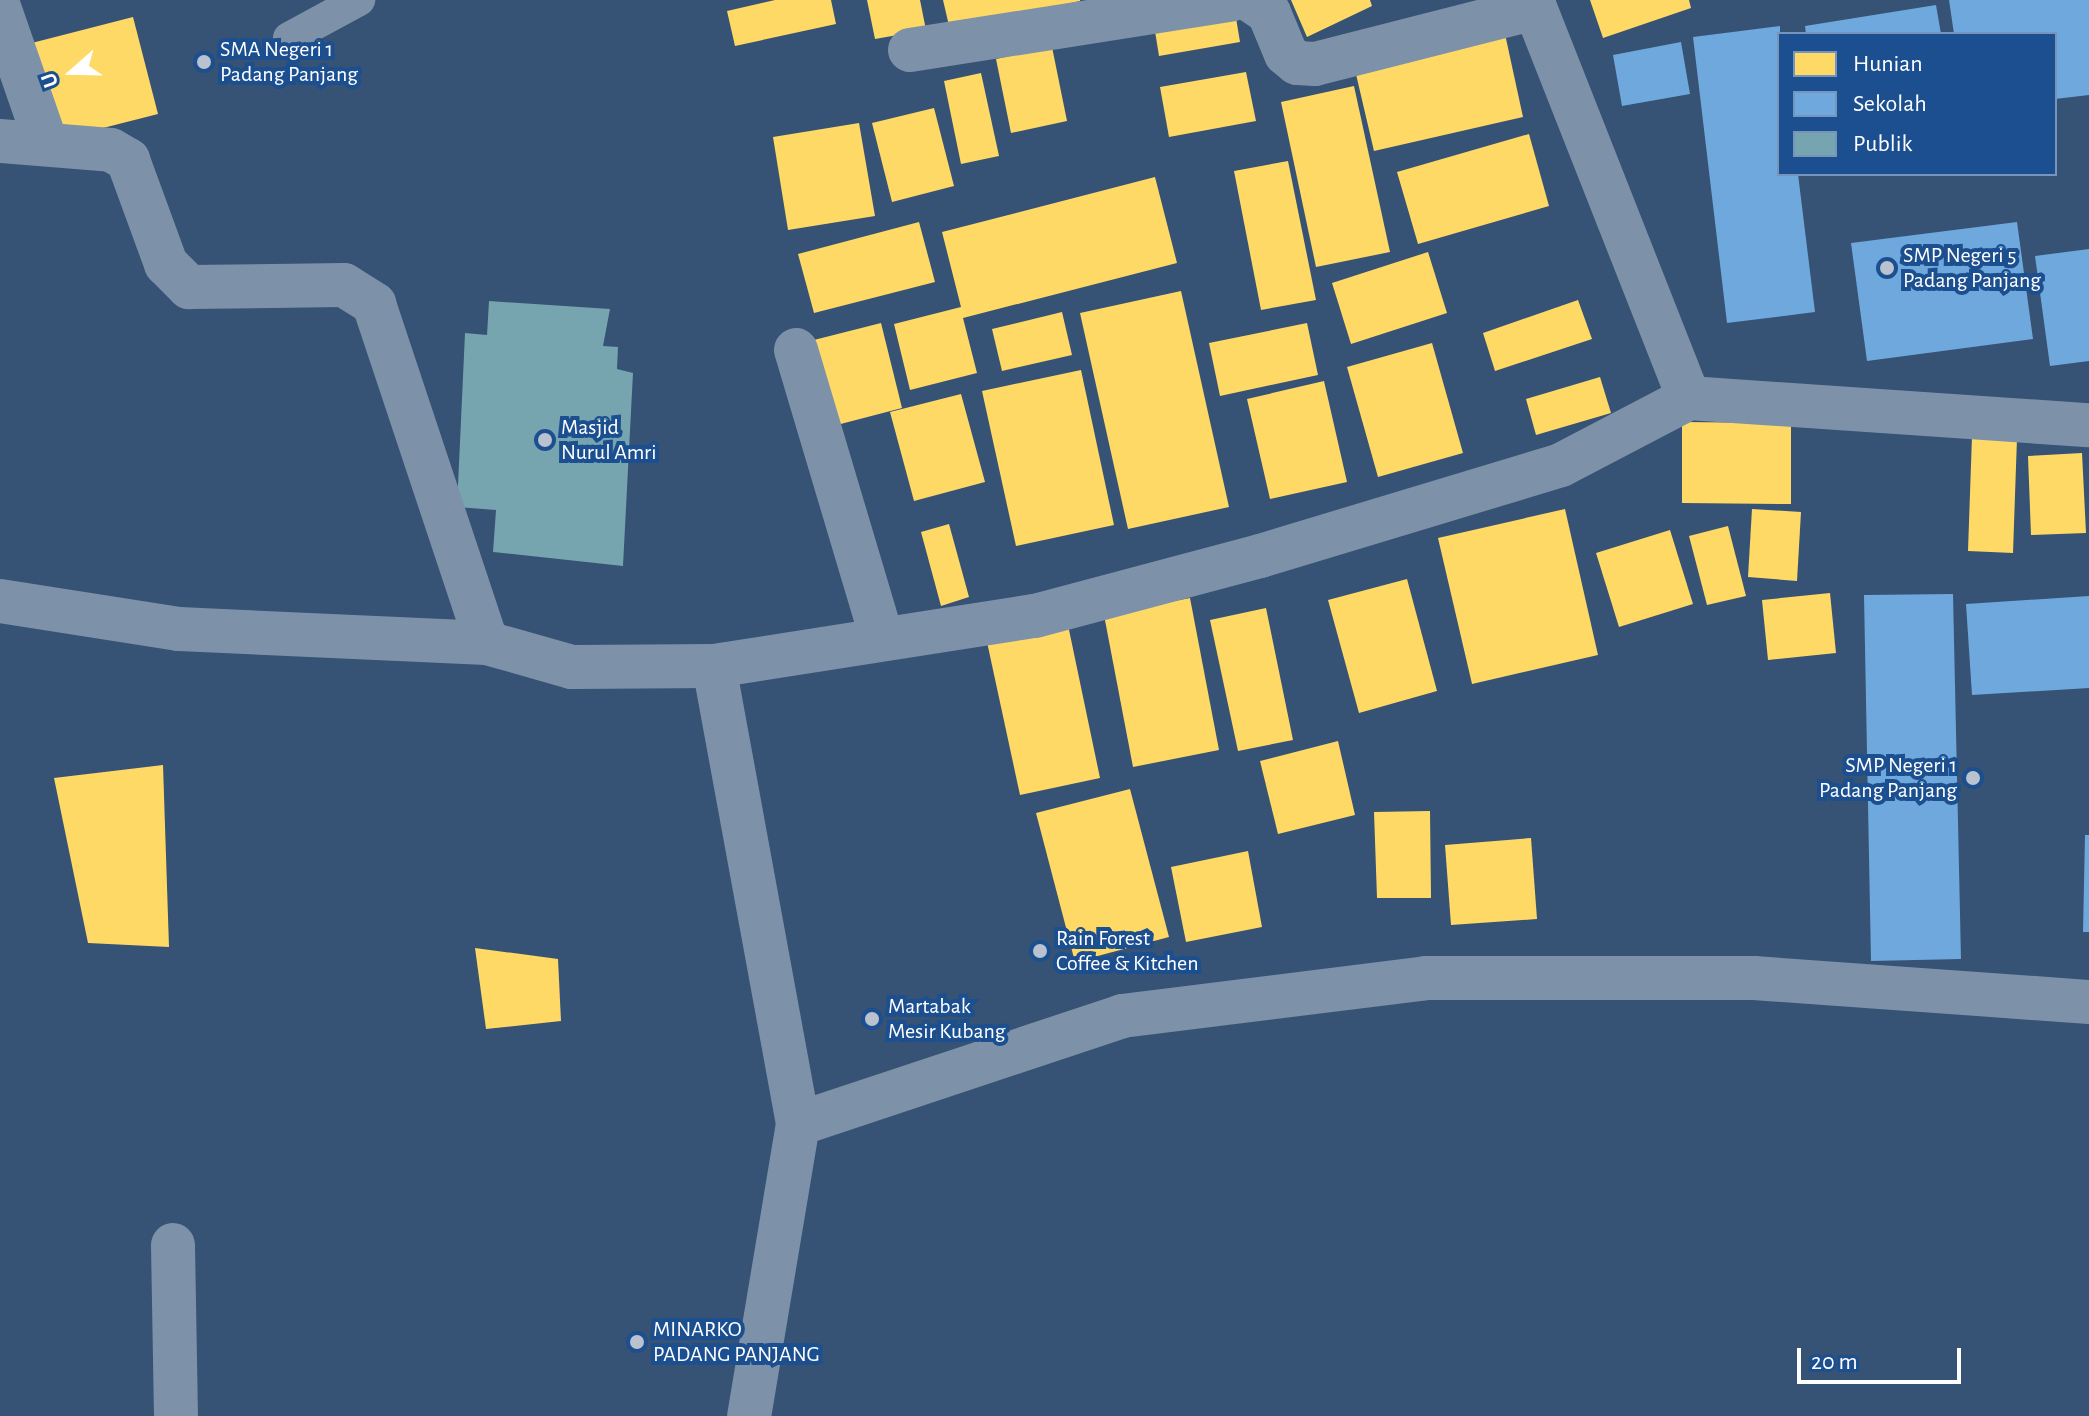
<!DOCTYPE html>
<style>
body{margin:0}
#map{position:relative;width:2089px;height:1416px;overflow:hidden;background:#365274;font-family:"Alegreya Sans",sans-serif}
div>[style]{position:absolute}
.homes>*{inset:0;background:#ffd966}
.schools>*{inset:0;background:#6fa8dc}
.public>*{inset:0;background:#76a5af}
.lane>*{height:32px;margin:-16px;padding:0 16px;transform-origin:16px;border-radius:16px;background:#7d92a8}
.street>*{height:44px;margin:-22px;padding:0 22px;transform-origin:22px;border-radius:22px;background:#7d92a8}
.dots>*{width:22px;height:22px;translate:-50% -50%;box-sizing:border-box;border:4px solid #1b4f8f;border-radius:50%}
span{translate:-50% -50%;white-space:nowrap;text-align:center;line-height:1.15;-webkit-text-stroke:8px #1b4f8f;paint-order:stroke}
.poi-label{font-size:22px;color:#fff}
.left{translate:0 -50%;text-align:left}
.right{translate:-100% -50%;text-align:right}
.legend{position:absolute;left:1777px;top:32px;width:280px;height:144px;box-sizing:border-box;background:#1b4f8f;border:2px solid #7695bc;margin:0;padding:10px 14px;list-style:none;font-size:24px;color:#fff}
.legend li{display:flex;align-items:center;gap:16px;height:40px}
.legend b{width:40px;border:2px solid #7695bc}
.north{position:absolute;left:32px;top:32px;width:80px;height:80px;-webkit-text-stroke:6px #1b4f8f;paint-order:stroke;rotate:250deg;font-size:22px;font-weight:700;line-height:32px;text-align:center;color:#fff}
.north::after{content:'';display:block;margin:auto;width:28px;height:36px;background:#fff;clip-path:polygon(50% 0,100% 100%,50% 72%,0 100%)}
.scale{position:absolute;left:1797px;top:1348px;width:164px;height:36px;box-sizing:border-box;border:4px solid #fff;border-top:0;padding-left:10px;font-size:24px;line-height:28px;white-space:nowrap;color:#fff;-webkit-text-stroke:6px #1b4f8f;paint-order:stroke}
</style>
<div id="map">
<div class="homes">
<div style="clip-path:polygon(775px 0,831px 0,836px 24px,735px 46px,727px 11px)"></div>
<div style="clip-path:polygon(867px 0,920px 0,926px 30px,875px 39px)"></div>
<div style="clip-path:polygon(943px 0,1080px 0,1080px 1px,950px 30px)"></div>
<div style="clip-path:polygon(1291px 0,1370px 0,1372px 6px,1307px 37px)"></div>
<div style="clip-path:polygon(1590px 0,1689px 0,1691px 8px,1603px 38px)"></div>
<div style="clip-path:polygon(1235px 12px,1240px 42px,1159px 56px,1154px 25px)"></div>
<div style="clip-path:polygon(133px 17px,158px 114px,48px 142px,24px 45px)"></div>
<div style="clip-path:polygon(1505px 34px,1523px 117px,1374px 151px,1355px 70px)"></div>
<div style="clip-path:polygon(1052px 47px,1067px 121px,1011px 133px,996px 59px)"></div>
<div style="clip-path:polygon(1246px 72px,1256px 121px,1169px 137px,1160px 87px)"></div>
<div style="clip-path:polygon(981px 73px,999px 156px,961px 164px,944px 81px)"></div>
<div style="clip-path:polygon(1354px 86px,1390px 252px,1316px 267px,1281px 102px)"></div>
<div style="clip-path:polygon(934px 108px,954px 186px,892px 202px,872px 123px)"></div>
<div style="clip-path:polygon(859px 123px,875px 216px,788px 230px,773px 137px)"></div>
<div style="clip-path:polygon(1529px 134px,1549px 206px,1418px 244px,1397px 172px)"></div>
<div style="clip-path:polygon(1288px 161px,1316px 300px,1261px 310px,1234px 171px)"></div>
<div style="clip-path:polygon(1155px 177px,1177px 263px,963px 318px,977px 373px,910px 390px,894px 324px,961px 307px,942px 232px)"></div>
<div style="clip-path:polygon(919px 222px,935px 282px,814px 313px,798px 254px)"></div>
<div style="clip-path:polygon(1428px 252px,1447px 313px,1351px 344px,1332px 283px)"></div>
<div style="clip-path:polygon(1181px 291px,1229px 507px,1128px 529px,1080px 313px)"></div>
<div style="clip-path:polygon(1578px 300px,1592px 339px,1495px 371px,1483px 333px)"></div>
<div style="clip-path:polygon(1062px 312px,1072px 355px,1002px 371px,992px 329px)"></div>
<div style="clip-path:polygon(881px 323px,902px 408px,833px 426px,810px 341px)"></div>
<div style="clip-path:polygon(1307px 323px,1318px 375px,1220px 396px,1209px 343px)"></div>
<div style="clip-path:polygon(1432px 343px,1463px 453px,1378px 477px,1347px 367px)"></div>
<div style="clip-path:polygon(1081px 370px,1114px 525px,1016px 546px,982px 391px)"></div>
<div style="clip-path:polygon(1600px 377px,1611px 413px,1536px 435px,1526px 399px)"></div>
<div style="clip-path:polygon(1324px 381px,1347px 482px,1270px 499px,1247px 399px)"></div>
<div style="clip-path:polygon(961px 394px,985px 482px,914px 501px,890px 412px)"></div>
<div style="clip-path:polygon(1682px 422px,1791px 423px,1791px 504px,1682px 503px)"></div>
<div style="clip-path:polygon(1972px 436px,2017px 438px,2013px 553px,1968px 551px)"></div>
<div style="clip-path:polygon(2082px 453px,2086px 533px,2031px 535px,2028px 456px)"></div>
<div style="clip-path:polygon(1565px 509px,1598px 655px,1472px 684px,1438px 538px)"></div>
<div style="clip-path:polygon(1752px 509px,1801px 512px,1797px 581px,1748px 577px)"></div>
<div style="clip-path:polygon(949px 524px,969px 597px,941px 606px,921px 532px)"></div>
<div style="clip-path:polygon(1728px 526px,1746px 596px,1707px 605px,1689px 536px)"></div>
<div style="clip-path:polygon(1670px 530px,1693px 604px,1619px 627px,1596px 553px)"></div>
<div style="clip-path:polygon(1407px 579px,1437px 691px,1359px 713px,1328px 600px)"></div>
<div style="clip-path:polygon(1830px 593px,1836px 653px,1768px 660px,1762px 600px)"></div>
<div style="clip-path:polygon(1190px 598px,1219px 750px,1133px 767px,1104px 615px)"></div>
<div style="clip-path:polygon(1266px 608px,1293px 740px,1238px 751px,1210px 620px)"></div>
<div style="clip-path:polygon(1068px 625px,1100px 778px,1020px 795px,987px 642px)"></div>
<div style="clip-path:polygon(1338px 741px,1355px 815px,1278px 834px,1260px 761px)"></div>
<div style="clip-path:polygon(163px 765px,169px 947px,88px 943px,54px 778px)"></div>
<div style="clip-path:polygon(1130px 789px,1169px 937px,1075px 962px,1036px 813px)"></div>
<div style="clip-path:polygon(1430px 811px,1431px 898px,1377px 898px,1374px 812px)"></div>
<div style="clip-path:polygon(1531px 838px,1537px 919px,1451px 925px,1445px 845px)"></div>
<div style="clip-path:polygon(1248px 851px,1262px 927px,1186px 942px,1171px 867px)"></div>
<div style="clip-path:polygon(475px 948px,558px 959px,561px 1021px,486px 1029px)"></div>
</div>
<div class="schools">
<div style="clip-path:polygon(1949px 0,2089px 0,2089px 95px,2055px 99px,2055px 34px,1954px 34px)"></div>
<div style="clip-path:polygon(1936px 5px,1941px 34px,1806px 34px,1805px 26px)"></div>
<div style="clip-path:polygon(1780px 26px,1779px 174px,1798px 174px,1815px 312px,1727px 323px,1693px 37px)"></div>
<div style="clip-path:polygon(1681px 42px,1690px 94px,1622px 106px,1613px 55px)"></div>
<div style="clip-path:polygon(2017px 222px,2033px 339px,1867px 361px,1851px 243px)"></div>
<div style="clip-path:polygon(2089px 249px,2089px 361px,2050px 366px,2035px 256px)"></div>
<div style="clip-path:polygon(1953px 594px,1961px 959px,1871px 961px,1864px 595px)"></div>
<div style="clip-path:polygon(2089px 596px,2089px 688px,1972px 695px,1966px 604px)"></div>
<div style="clip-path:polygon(2085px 835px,2089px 835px,2089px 932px,2083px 932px)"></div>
</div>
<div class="public">
<div style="clip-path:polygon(489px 301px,610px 309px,603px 346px,618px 347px,617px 369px,633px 373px,623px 566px,493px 552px,496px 510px,457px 507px,465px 333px,487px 335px)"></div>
</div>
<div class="lane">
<div style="left:289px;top:38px;width:80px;rotate:-28.5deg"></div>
</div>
<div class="street">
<div style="left:1250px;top:0;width:23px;rotate:34deg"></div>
<div style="left:1269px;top:13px;width:44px;rotate:67.5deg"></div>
<div style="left:1286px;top:54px;width:14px;rotate:39deg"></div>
<div style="left:1297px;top:63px;width:18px;rotate:3deg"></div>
<div style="left:1315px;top:64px;width:227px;rotate:-14.3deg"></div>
<div style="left:1532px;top:0;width:428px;rotate:68.5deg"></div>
<div style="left:0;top:10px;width:141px;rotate:70.9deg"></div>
<div style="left:910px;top:50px;width:324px;rotate:-8.9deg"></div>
<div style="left:0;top:141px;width:111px;rotate:4.6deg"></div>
<div style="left:111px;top:150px;width:20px;rotate:30deg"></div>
<div style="left:128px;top:160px;width:111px;rotate:69.9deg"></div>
<div style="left:166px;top:264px;width:33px;rotate:45deg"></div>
<div style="left:189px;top:287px;width:155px;rotate:-0.7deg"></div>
<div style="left:344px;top:285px;width:36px;rotate:32deg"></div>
<div style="left:374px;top:304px;width:357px;rotate:71.6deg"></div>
<div style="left:796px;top:350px;width:301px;rotate:73.4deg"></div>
<div style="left:0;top:601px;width:181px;rotate:8.9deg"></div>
<div style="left:179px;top:629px;width:308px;rotate:2.6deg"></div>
<div style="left:487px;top:643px;width:88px;rotate:15.8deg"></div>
<div style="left:572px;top:667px;width:142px;rotate:-0.4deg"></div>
<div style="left:714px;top:666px;width:466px;rotate:79.6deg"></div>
<div style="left:798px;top:1124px;width:296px;rotate:99.5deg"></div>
<div style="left:714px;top:666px;width:325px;rotate:-8.9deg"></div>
<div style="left:1035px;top:616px;width:233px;rotate:-14.9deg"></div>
<div style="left:1260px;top:556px;width:314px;rotate:-16.8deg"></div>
<div style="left:1561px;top:465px;width:144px;rotate:-27.6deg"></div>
<div style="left:1689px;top:398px;width:401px;rotate:3.9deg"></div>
<div style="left:798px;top:1124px;width:342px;rotate:-18.4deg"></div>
<div style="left:1122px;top:1016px;width:305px;rotate:-7.1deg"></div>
<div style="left:1425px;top:978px;width:329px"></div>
<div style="left:1754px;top:978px;width:336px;rotate:4.1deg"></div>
<div style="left:173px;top:1245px;width:171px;rotate:89deg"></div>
</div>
<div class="dots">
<div style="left:204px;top:62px;background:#b9c2ce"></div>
<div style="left:1887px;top:268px;background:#b9c2ce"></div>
<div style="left:545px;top:440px;background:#b9c2ce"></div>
<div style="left:1973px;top:778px;background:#b9c2ce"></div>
<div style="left:1040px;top:951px;background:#b9c2ce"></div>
<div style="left:872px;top:1019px;background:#b9c2ce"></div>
<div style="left:637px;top:1342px;background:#b9c2ce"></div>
</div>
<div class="poi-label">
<span class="left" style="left:220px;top:62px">SMA Negeri 1<br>Padang Panjang</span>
<span class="left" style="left:1903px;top:268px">SMP Negeri 5<br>Padang Panjang</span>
<span class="left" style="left:561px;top:440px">Masjid<br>Nurul Amri</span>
<span class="right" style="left:1957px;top:778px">SMP Negeri 1<br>Padang Panjang</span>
<span class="left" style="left:1056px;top:951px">Rain Forest<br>Coffee &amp; Kitchen</span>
<span class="left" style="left:888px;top:1019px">Martabak<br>Mesir Kubang</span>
<span class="left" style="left:653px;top:1342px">MINARKO<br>PADANG PANJANG</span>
</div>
<ul class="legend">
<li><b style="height:22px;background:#ffd966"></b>Hunian</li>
<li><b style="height:22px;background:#6fa8dc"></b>Sekolah</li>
<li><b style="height:22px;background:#76a5af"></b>Publik</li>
</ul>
<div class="north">U</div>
<div class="scale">20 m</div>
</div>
